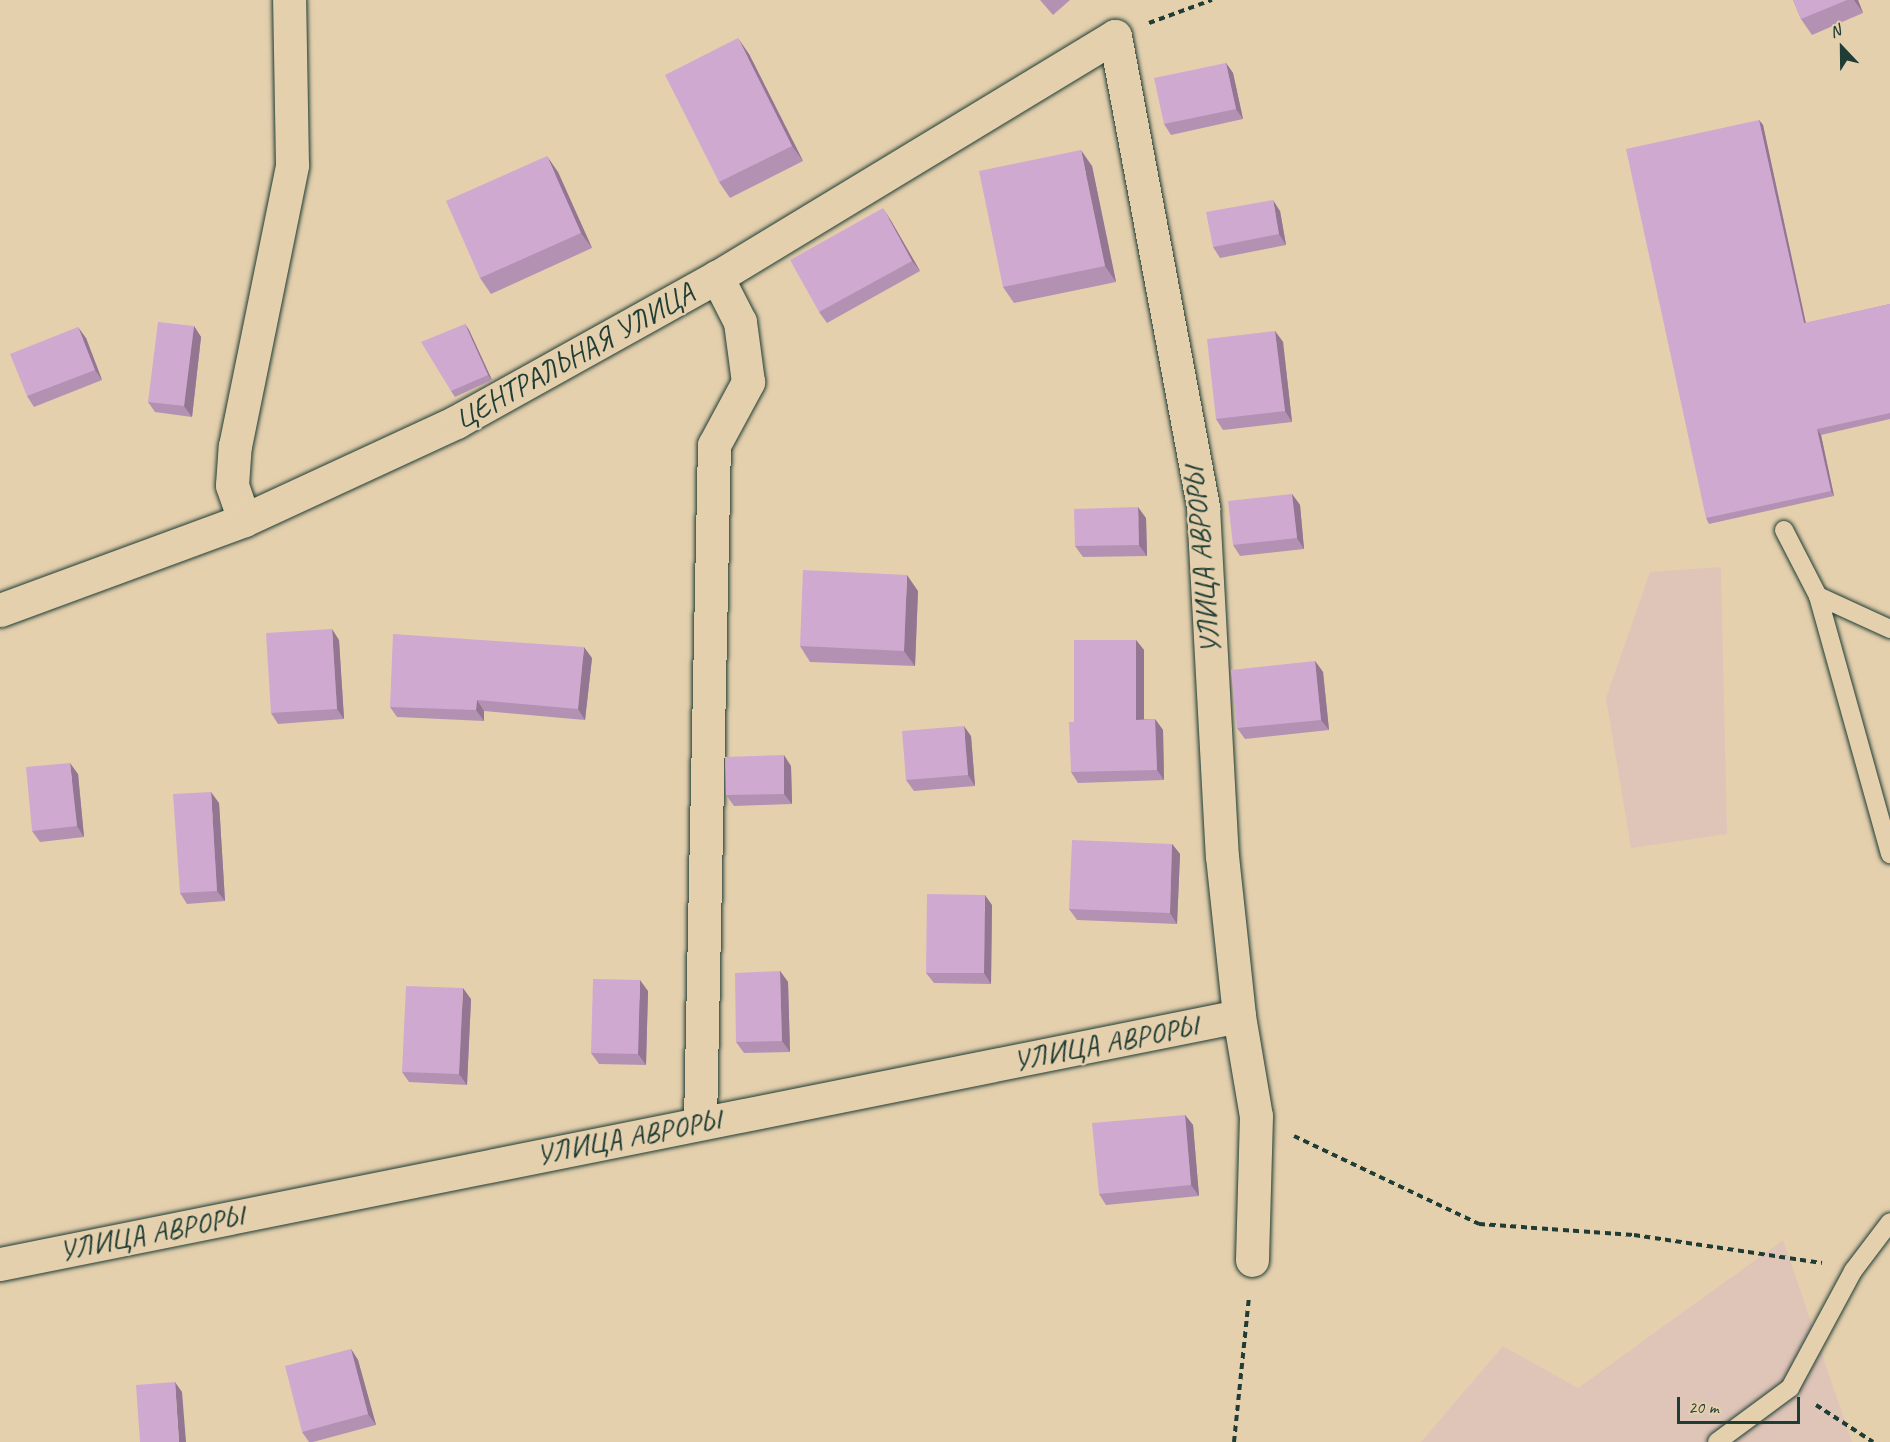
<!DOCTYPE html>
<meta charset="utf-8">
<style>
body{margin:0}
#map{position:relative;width:1890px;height:1442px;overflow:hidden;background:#e5d0ae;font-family:Caveat,sans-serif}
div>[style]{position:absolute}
.built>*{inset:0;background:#dfc4b8}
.path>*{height:4px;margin-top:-2px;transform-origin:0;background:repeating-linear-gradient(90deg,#1f3d34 0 6px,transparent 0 10.5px)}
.roads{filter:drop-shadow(0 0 2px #1f3d34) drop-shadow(0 0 2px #1f3d34)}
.lane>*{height:18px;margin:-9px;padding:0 9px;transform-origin:9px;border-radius:9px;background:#e5d0ae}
.street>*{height:33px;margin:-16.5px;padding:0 16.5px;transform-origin:16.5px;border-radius:16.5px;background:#e5d0ae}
.wall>*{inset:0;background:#b391b3}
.shaded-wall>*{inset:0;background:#927692}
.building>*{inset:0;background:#d0a9d0}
span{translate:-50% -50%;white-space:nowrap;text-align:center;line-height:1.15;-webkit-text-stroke:4.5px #e5d0ae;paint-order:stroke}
.street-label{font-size:30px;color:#1f3d34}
.north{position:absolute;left:1812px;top:18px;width:60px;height:60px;-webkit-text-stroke:4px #e5d0ae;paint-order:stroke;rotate:338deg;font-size:16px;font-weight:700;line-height:24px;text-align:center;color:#1f3d34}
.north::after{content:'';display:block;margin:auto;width:21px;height:27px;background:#1f3d34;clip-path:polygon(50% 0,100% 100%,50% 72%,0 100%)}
.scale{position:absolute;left:1677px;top:1397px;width:123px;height:27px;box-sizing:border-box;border:3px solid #1f3d34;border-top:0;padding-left:8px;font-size:18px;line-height:21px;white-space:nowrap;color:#1f3d34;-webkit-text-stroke:4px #e5d0ae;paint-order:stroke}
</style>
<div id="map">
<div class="built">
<div style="clip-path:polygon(1721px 567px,1727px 834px,1631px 848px,1606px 698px,1650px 572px)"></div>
<div style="clip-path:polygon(1783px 1240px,1852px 1442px,1421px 1442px,1503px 1346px,1578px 1388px)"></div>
</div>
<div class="path">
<div style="left:1149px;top:23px;width:67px;rotate:-20.1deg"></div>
<div style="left:1294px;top:1136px;width:205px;rotate:25.4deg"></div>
<div style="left:1479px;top:1224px;width:155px;rotate:4.1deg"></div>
<div style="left:1634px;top:1235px;width:190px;rotate:8.5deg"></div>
<div style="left:1816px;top:1405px;width:68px;rotate:33deg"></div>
<div style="left:1234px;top:1442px;width:146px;rotate:-84.1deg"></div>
</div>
<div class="roads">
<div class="lane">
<div style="left:1784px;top:530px;width:74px;rotate:62.7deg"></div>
<div style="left:1818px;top:596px;width:79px;rotate:24.6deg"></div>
<div style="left:1818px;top:596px;width:268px;rotate:74.4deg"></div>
<div style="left:1717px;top:1442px;width:91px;rotate:-36.5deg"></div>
<div style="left:1790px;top:1388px;width:133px;rotate:-61.7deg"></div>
<div style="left:1853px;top:1271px;width:61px;rotate:-52.9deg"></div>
</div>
<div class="street">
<div style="left:244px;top:520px;width:37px;rotate:-109deg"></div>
<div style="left:232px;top:485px;width:39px;rotate:-86deg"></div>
<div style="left:235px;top:446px;width:287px;rotate:-78.5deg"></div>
<div style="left:292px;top:165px;width:165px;rotate:-91deg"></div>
<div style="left:0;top:610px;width:260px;rotate:-20.2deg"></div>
<div style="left:244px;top:520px;width:234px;rotate:-24.8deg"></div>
<div style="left:456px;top:422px;width:299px;rotate:-29.1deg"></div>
<div style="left:717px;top:277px;width:465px;rotate:-31.2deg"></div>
<div style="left:1115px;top:36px;width:480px;rotate:79.4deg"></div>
<div style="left:1203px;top:508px;width:349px;rotate:86.9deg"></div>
<div style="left:1222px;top:856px;width:161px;rotate:83.9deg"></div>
<div style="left:1239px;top:1016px;width:1264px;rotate:168.68deg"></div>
<div style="left:1239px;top:1016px;width:101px;rotate:80.4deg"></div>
<div style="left:1256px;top:1116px;width:144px;rotate:91.6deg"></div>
<div style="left:700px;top:1122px;width:677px;rotate:-88.82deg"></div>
<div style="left:714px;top:445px;width:72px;rotate:-61.6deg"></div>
<div style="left:748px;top:382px;width:61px;rotate:-97.6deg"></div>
<div style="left:740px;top:322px;width:51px;rotate:-117.1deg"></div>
</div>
</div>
<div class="wall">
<div style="clip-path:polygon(1040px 0,1070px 0,1053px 15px)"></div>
<div style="clip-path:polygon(1793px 0,1858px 0,1863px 13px,1812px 35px,1801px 19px)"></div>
<div style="clip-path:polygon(749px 54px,803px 161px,730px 198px,719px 182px)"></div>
<div style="clip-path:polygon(1226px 63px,1233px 73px,1243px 119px,1171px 135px,1164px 124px)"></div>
<div style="clip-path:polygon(1759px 120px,1763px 125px,1806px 323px,1890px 304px,1890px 419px,1821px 435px,1834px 496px,1709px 524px,1706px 518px)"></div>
<div style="clip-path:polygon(1092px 166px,1116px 282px,1014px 303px,1003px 287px)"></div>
<div style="clip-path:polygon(558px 172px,592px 248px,491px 294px,480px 278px)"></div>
<div style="clip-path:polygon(1280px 211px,1286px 245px,1220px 258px,1213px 247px)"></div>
<div style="clip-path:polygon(890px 219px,920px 271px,827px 323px,819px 312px)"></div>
<div style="clip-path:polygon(465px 324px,469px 330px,492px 380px,455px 397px,451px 391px)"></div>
<div style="clip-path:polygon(194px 326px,201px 337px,192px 417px,155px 412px,148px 402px)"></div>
<div style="clip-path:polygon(1275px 331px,1283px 342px,1292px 422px,1223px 430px,1216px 419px)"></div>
<div style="clip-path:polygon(86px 338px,102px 380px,34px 407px,27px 396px)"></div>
<div style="clip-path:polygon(1292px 494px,1300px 505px,1304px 549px,1240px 556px,1233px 545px)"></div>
<div style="clip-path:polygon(1146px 518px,1147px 556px,1083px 557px,1075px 546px)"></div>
<div style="clip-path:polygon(918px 591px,915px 666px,810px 662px,800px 646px)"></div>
<div style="clip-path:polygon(339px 640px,344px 719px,278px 724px,271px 713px)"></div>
<div style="clip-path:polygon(1136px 640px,1144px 650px,1144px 719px,1155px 719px,1163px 730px,1164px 780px,1078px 783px,1071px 772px,1074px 722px)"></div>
<div style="clip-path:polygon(592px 658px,585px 720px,484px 711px,484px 721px,397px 717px,390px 707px)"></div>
<div style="clip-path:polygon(1315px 661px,1323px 672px,1329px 730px,1245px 739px,1237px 728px)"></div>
<div style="clip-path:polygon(971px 736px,975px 786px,914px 791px,906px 780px)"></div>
<div style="clip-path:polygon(791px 766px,792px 804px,734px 806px,726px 795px)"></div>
<div style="clip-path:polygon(78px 774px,84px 837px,40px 842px,32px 831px)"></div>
<div style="clip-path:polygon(219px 803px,225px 901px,187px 904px,180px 893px)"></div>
<div style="clip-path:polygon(1172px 844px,1180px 854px,1177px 924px,1077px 920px,1069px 909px)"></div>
<div style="clip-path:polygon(992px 905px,991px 984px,934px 983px,926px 973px)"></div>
<div style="clip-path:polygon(780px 971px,788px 982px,790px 1052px,744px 1053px,736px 1042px)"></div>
<div style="clip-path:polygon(648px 991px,646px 1065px,599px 1064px,591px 1053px)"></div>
<div style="clip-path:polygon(471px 999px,467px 1085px,409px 1082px,402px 1072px)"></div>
<div style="clip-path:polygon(1185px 1115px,1193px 1125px,1199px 1196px,1106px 1205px,1099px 1194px)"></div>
<div style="clip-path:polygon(351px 1349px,358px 1360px,376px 1425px,313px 1442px,309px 1442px,302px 1432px)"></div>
</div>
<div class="shaded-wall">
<div style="clip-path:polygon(1854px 0,1858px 0,1863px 13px)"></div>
<div style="clip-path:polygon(738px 38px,749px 54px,803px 161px,792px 146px)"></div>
<div style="clip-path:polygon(1226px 63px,1233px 73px,1243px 119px,1236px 109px)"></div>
<div style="clip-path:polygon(1759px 120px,1763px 125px,1807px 329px,1804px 323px)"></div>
<div style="clip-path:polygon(1081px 150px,1092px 166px,1116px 282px,1105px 266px)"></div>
<div style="clip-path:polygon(547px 156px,558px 172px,592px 248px,581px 233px)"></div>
<div style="clip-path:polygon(1273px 200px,1280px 211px,1286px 245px,1279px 234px)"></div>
<div style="clip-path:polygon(883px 208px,890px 219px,920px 271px,912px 261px)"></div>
<div style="clip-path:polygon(465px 324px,469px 330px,492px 380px,488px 375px)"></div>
<div style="clip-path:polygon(194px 326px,201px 337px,192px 417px,184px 406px)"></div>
<div style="clip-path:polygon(78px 327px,86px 338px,102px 380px,95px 370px)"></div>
<div style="clip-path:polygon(1275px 331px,1283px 342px,1292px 422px,1285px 411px)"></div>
<div style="clip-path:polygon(1817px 429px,1821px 435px,1834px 496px,1831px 491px)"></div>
<div style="clip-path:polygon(1292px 494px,1300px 505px,1304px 549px,1297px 538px)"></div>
<div style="clip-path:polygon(1138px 507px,1146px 518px,1147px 556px,1139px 545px)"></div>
<div style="clip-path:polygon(907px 575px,918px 591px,915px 666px,904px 651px)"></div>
<div style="clip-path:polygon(332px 629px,339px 640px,344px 719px,337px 709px)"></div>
<div style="clip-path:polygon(1136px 640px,1144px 650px,1144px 730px,1136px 720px)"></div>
<div style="clip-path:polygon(584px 647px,592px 658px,585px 720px,578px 709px)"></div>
<div style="clip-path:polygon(1315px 661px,1323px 672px,1329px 730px,1321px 720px)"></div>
<div style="clip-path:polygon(477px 700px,484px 711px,484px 721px,476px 710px)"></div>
<div style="clip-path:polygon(1155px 719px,1163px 730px,1164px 780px,1157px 770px)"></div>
<div style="clip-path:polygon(964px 726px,971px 736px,975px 786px,968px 775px)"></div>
<div style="clip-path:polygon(784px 755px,791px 766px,792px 804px,784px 794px)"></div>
<div style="clip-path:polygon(70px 763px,78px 774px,84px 837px,77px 826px)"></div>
<div style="clip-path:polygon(211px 792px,219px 803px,225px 901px,217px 891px)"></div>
<div style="clip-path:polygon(1172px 844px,1180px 854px,1177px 924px,1170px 913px)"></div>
<div style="clip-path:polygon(985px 895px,992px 905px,991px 984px,984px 973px)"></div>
<div style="clip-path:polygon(780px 971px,788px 982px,790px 1052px,782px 1041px)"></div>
<div style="clip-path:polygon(640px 980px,648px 991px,646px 1065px,638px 1054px)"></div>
<div style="clip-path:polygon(463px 988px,471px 999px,467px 1085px,459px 1074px)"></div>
<div style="clip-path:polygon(1185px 1115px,1193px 1125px,1199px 1196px,1191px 1185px)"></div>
<div style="clip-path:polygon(351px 1349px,358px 1360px,376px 1425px,368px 1414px)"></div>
<div style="clip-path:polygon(175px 1382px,182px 1392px,186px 1442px,179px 1442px)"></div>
</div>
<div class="building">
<div style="clip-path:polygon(1793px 0,1847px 0,1801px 19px)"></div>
<div style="clip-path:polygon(738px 38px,792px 146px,719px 182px,665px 75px)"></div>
<div style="clip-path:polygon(1226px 63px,1236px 109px,1164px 124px,1154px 78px)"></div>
<div style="clip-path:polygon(1759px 120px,1804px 323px,1890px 304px,1890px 413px,1817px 429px,1831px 491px,1706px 518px,1626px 149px)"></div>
<div style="clip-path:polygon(1081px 150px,1105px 266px,1003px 287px,979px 171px)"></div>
<div style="clip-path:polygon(547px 156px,581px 233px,480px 278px,446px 201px)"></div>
<div style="clip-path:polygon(1273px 200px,1279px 234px,1213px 247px,1206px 212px)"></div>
<div style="clip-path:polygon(883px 208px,912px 261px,819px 312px,790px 260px)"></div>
<div style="clip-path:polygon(158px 322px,194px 326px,184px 406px,148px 402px)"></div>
<div style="clip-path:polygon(465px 324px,488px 375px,451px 391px,421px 342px)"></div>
<div style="clip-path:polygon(78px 327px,95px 370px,27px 396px,10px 354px)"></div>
<div style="clip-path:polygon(1275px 331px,1285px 411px,1216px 419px,1207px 339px)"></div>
<div style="clip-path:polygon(1292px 494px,1297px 538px,1233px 545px,1228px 501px)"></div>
<div style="clip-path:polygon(1138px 507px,1139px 545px,1075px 546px,1074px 509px)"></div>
<div style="clip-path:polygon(803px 570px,907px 575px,904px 651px,800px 646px)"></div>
<div style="clip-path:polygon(332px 629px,337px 709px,271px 713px,266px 633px)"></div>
<div style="clip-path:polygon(393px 634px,584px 647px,578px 709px,477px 700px,476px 710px,390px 707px)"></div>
<div style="clip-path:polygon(1074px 640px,1136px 640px,1136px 720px,1155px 719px,1157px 770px,1071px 772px,1069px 722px,1074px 722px)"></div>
<div style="clip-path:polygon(1315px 661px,1321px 720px,1237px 728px,1231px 670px)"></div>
<div style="clip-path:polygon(964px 726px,968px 775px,906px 780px,902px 731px)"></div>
<div style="clip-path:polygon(784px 755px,784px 794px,726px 795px,725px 757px)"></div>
<div style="clip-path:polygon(70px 763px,77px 826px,32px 831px,26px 767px)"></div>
<div style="clip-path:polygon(211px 792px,217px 891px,180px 893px,173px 794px)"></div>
<div style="clip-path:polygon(1072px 840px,1172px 844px,1170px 913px,1069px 909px)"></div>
<div style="clip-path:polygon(927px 894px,985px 895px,984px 973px,926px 973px)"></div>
<div style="clip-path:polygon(780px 971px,782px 1041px,736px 1042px,735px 973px)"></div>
<div style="clip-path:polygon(593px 979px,640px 980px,638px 1054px,591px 1053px)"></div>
<div style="clip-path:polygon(406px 986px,463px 988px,459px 1074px,402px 1072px)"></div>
<div style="clip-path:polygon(1185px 1115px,1191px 1185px,1099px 1194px,1092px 1123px)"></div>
<div style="clip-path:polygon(351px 1349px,368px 1414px,302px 1432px,285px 1366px)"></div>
<div style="clip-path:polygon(175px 1382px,179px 1442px,140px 1442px,136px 1385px)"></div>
</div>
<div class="street-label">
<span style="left:574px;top:356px;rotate:-29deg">ЦЕНТРАЛЬНАЯ УЛИЦА</span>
<span style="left:1202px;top:561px;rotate:-95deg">УЛИЦА АВРОРЫ</span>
<span style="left:1105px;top:1043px;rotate:-11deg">УЛИЦА АВРОРЫ</span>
<span style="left:628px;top:1137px;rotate:-11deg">УЛИЦА АВРОРЫ</span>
<span style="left:151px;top:1233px;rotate:-11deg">УЛИЦА АВРОРЫ</span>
</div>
<div class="north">N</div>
<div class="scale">20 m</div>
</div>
